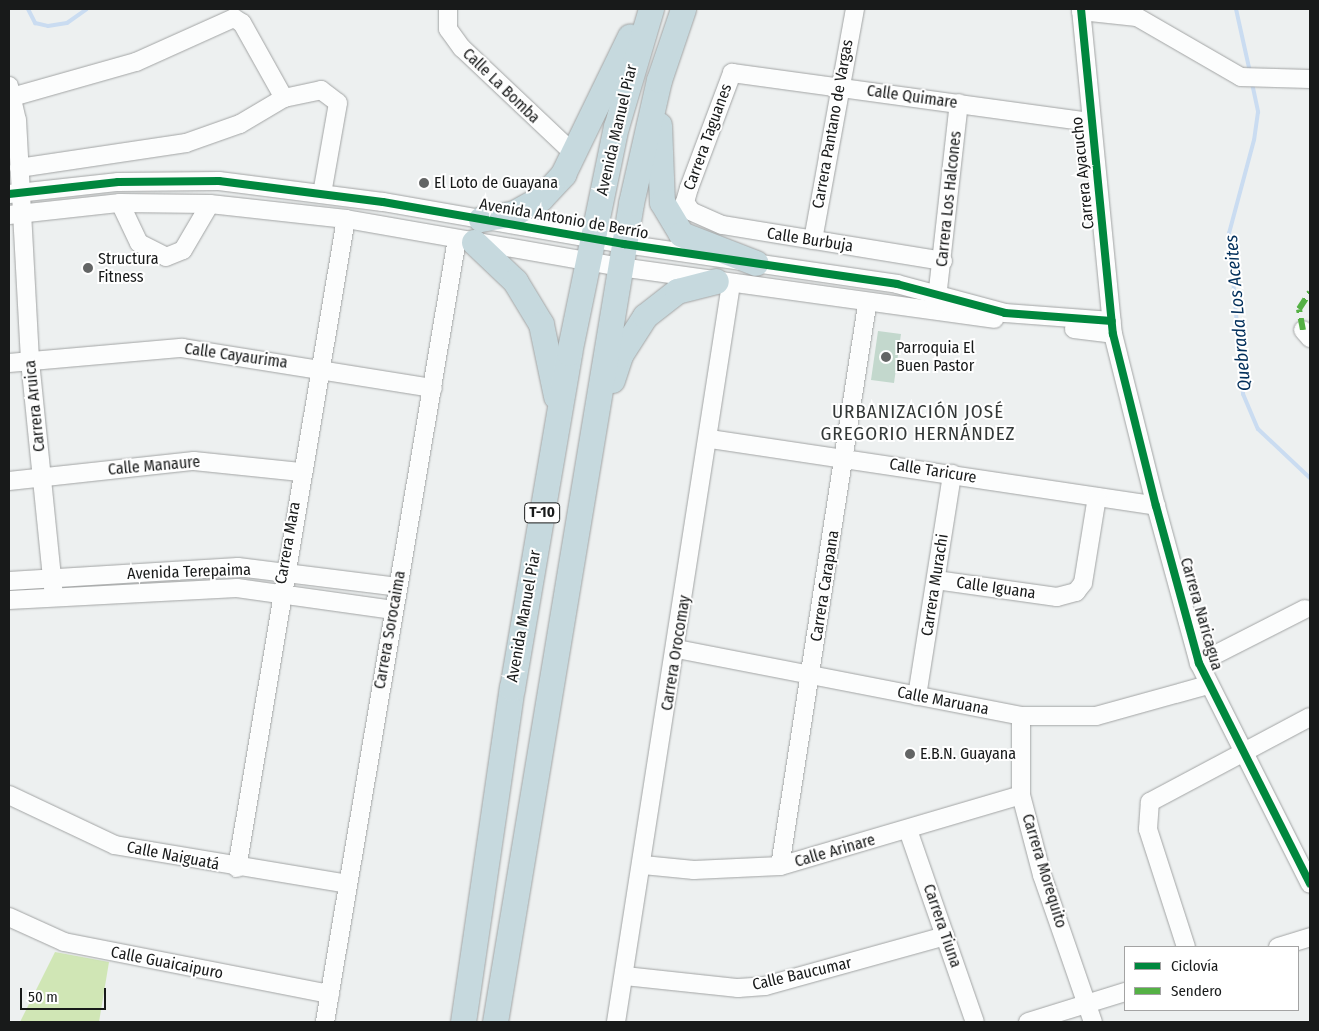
<!DOCTYPE html>
<meta charset="utf-8">
<style>
body{margin:0}
#map{position:relative;width:1319px;height:1031px;overflow:hidden;background:#edf0f0;font-family:"Fira Sans Condensed",sans-serif}
div>[style]{position:absolute}
.green>*{inset:0;background:#d0e6b5}
.stream>*{height:4px;margin:-2px;padding:0 2px;transform-origin:2px;border-radius:2px;background:#cadcf1}
.building>*{inset:0;background:#c3d8cd}
.roads{filter:drop-shadow(0 0 1px #a2a4a4) drop-shadow(0 0 1px #a2a4a4)}
.minor>*{height:18px;margin:-9px;padding:0 9px;transform-origin:9px;border-radius:9px;background:#fcfdfd}
.highway>*{height:25px;margin:-12.5px;padding:0 12.5px;transform-origin:12.5px;border-radius:12.5px;background:#c6d9de}
.quiet>*{height:6px;margin-top:-3px;transform-origin:0;background:repeating-linear-gradient(90deg,#55b145 0 12px,transparent 0 18px)}
.cycleway>*{height:8px;margin:-4px;padding:0 4px;transform-origin:4px;border-radius:4px;background:#00873e}
.dots>*{width:14px;height:14px;translate:-50% -50%;box-sizing:border-box;border:2px solid #fff;border-radius:50%}
span{translate:-50% -50%;white-space:nowrap;text-align:center;line-height:1.15;-webkit-text-stroke:4px #fff;paint-order:stroke}
.shield-label span{padding:1px 4px;background:#fff;border:1px solid;border-radius:4px;-webkit-text-stroke-width:0}
.shield-label{font-size:15px;color:#181a1a;font-weight:700}
.street-label{font-size:16px;color:#181a1a}
.poi-label{font-size:16px;color:#181a1a}
.left{translate:0 -50%;text-align:left}
.water-label{font-size:18px;color:#002e5a;font-style:italic}
.quarter-label{font-size:19px;color:#333837;letter-spacing:1px}
.frame{position:absolute;inset:0;border:10px solid #181a1a;pointer-events:none}
.legend{position:absolute;left:1124px;top:946px;width:175px;height:65px;box-sizing:border-box;background:#fff;border:1px solid #a3a3a3;margin:0;padding:6px 9px;list-style:none;font-size:15px;color:#181a1a}
.legend li{display:flex;align-items:center;gap:10px;height:25px}
.legend b{width:25px;border:1px solid #a3a3a3}
.scale{position:absolute;left:20px;top:988px;width:86px;height:22px;box-sizing:border-box;border:2px solid #181a1a;border-top:0;padding-left:6px;font-size:15px;line-height:18px;white-space:nowrap;color:#181a1a;-webkit-text-stroke:4px #fff;paint-order:stroke}
</style>
<div id="map">
<div class="green">
<div style="clip-path:polygon(55px 952px,109px 962px,99px 1022px,20px 1022px)"></div>
</div>
<div class="stream">
<div style="left:28px;top:9px;width:16px;rotate:63deg"></div>
<div style="left:35px;top:23px;width:13px;rotate:13deg"></div>
<div style="left:48px;top:26px;width:19px;rotate:-9deg"></div>
<div style="left:67px;top:23px;width:24px;rotate:-35deg"></div>
<div style="left:1236px;top:9px;width:65px;rotate:77.5deg"></div>
<div style="left:1252px;top:83px;width:30px;rotate:78deg"></div>
<div style="left:1258px;top:112px;width:28px;rotate:98deg"></div>
<div style="left:1254px;top:140px;width:96px;rotate:105deg"></div>
<div style="left:1229px;top:233px;width:162px;rotate:85deg"></div>
<div style="left:1243px;top:394px;width:38px;rotate:67deg"></div>
<div style="left:1258px;top:429px;width:71px;rotate:43.3deg"></div>
</div>
<div class="building">
<div style="clip-path:polygon(878px 331px,901px 334px,894px 383px,871px 380px)"></div>
</div>
<div class="roads">
<div class="minor">
<div style="left:448px;top:9px;width:20px;rotate:90deg"></div>
<div style="left:448px;top:29px;width:24px;rotate:54deg"></div>
<div style="left:462px;top:48px;width:154px;rotate:43.4deg"></div>
<div style="left:1081px;top:9px;width:327px;rotate:84.4deg"></div>
<div style="left:1113px;top:334px;width:177px;rotate:76deg"></div>
<div style="left:1156px;top:506px;width:163px;rotate:74.7deg"></div>
<div style="left:1199px;top:663px;width:247px;rotate:63.3deg"></div>
<div style="left:1081px;top:11px;width:56px;rotate:6.1deg"></div>
<div style="left:1137px;top:17px;width:120px;rotate:30deg"></div>
<div style="left:1241px;top:77px;width:69px;rotate:1.7deg"></div>
<div style="left:9px;top:86px;width:35px;rotate:77deg"></div>
<div style="left:17px;top:120px;width:241px;rotate:86.9deg"></div>
<div style="left:30px;top:361px;width:237px;rotate:84.2deg"></div>
<div style="left:12px;top:97px;width:129px;rotate:-15.8deg"></div>
<div style="left:136px;top:62px;width:107px;rotate:-24.2deg"></div>
<div style="left:234px;top:18px;width:9px;rotate:32deg"></div>
<div style="left:242px;top:23px;width:86px;rotate:60.8deg"></div>
<div style="left:284px;top:98px;width:38px;rotate:-12deg"></div>
<div style="left:321px;top:90px;width:21px;rotate:37deg"></div>
<div style="left:338px;top:103px;width:92px;rotate:100deg"></div>
<div style="left:19px;top:168px;width:169px;rotate:-8.5deg"></div>
<div style="left:186px;top:143px;width:57px;rotate:-19.4deg"></div>
<div style="left:240px;top:124px;width:51px;rotate:-30.6deg"></div>
<div style="left:9px;top:194px;width:110px;rotate:-6.3deg"></div>
<div style="left:118px;top:182px;width:101px;rotate:-0.6deg"></div>
<div style="left:219px;top:181px;width:165px;rotate:7.3deg"></div>
<div style="left:383px;top:202px;width:245px;rotate:9.9deg"></div>
<div style="left:624px;top:244px;width:276px;rotate:8.3deg"></div>
<div style="left:897px;top:284px;width:112px;rotate:15deg"></div>
<div style="left:1005px;top:313px;width:107px;rotate:4.3deg"></div>
<div style="left:120px;top:203px;width:44px;rotate:64.6deg"></div>
<div style="left:139px;top:243px;width:30px;rotate:27deg"></div>
<div style="left:166px;top:257px;width:18px;rotate:-22deg"></div>
<div style="left:183px;top:250px;width:53px;rotate:-59.6deg"></div>
<div style="left:9px;top:215px;width:112px;rotate:-6.2deg"></div>
<div style="left:120px;top:203px;width:90px;rotate:0.6deg"></div>
<div style="left:210px;top:204px;width:137px;rotate:6.3deg"></div>
<div style="left:346px;top:219px;width:278px;rotate:9.9deg"></div>
<div style="left:620px;top:267px;width:378px;rotate:7.9deg"></div>
<div style="left:813px;top:240px;width:235px;rotate:-79.7deg"></div>
<div style="left:943px;top:261px;width:224px;rotate:-170.7deg"></div>
<div style="left:722px;top:225px;width:34px;rotate:-156deg"></div>
<div style="left:691px;top:211px;width:11px;rotate:-124deg"></div>
<div style="left:685px;top:202px;width:15px;rotate:-74deg"></div>
<div style="left:689px;top:188px;width:123px;rotate:-69.5deg"></div>
<div style="left:732px;top:73px;width:363px;rotate:7.8deg"></div>
<div style="left:936px;top:307px;width:205px;rotate:-83.6deg"></div>
<div style="left:1074px;top:329px;width:39px;rotate:7deg"></div>
<div style="left:1303px;top:330px;width:11px;rotate:49deg"></div>
<div style="left:9px;top:363px;width:174px;rotate:-5deg"></div>
<div style="left:182px;top:348px;width:254px;rotate:9.1deg"></div>
<div style="left:710px;top:439px;width:451px;rotate:8.5deg"></div>
<div style="left:9px;top:481px;width:186px;rotate:-6.2deg"></div>
<div style="left:194px;top:461px;width:107px;rotate:5.9deg"></div>
<div style="left:936px;top:580px;width:122px;rotate:8deg"></div>
<div style="left:1057px;top:597px;width:20px;rotate:-15deg"></div>
<div style="left:1076px;top:592px;width:11px;rotate:-52deg"></div>
<div style="left:1083px;top:583px;width:87px;rotate:-80.8deg"></div>
<div style="left:9px;top:581px;width:229px;rotate:-3.5deg"></div>
<div style="left:238px;top:567px;width:161px;rotate:7.1deg"></div>
<div style="left:9px;top:600px;width:228px;rotate:-3deg"></div>
<div style="left:237px;top:588px;width:158px;rotate:8deg"></div>
<div style="left:677px;top:649px;width:350px;rotate:11deg"></div>
<div style="left:1021px;top:716px;width:75px"></div>
<div style="left:1096px;top:716px;width:116px;rotate:-15.5deg"></div>
<div style="left:1199px;top:663px;width:119px;rotate:-27deg"></div>
<div style="left:917px;top:696px;width:225px;rotate:-81deg"></div>
<div style="left:1021px;top:716px;width:79px;rotate:90deg"></div>
<div style="left:1021px;top:795px;width:83px;rotate:75.3deg"></div>
<div style="left:1042px;top:875px;width:156px;rotate:70.9deg"></div>
<div style="left:9px;top:795px;width:117px;rotate:25.3deg"></div>
<div style="left:115px;top:845px;width:236px;rotate:9.5deg"></div>
<div style="left:908px;top:830px;width:203px;rotate:70.8deg"></div>
<div style="left:643px;top:865px;width:51px;rotate:5.6deg"></div>
<div style="left:694px;top:870px;width:86px;rotate:-2.7deg"></div>
<div style="left:780px;top:866px;width:251px;rotate:-16.4deg"></div>
<div style="left:780px;top:866px;width:568px;rotate:-81.18deg"></div>
<div style="left:237px;top:868px;width:658px;rotate:-80.47deg"></div>
<div style="left:9px;top:917px;width:60px;rotate:24.4deg"></div>
<div style="left:64px;top:942px;width:271px;rotate:11.1deg"></div>
<div style="left:1186px;top:947px;width:124px;rotate:-107.9deg"></div>
<div style="left:1148px;top:829px;width:27px;rotate:-86deg"></div>
<div style="left:1150px;top:802px;width:181px;rotate:-28deg"></div>
<div style="left:1278px;top:947px;width:34px;rotate:-17deg"></div>
<div style="left:625px;top:976px;width:114px;rotate:6.1deg"></div>
<div style="left:738px;top:988px;width:27px;rotate:-4deg"></div>
<div style="left:765px;top:986px;width:187px;rotate:-15.5deg"></div>
<div style="left:325px;top:1022px;width:794px;rotate:-80.43deg"></div>
<div style="left:616px;top:1022px;width:747px;rotate:-81.14deg"></div>
<div style="left:1028px;top:1022px;width:102px;rotate:-17.2deg"></div>
</div>
<div class="highway">
<div style="left:659px;top:125px;width:77px;rotate:87.8deg"></div>
<div style="left:662px;top:202px;width:37px;rotate:59deg"></div>
<div style="left:681px;top:234px;width:80px;rotate:21.1deg"></div>
<div style="left:481px;top:219px;width:34px;rotate:-10deg"></div>
<div style="left:514px;top:213px;width:31px;rotate:-29deg"></div>
<div style="left:541px;top:198px;width:33px;rotate:-47deg"></div>
<div style="left:563px;top:174px;width:153px;rotate:-64.1deg"></div>
<div style="left:474px;top:242px;width:57px;rotate:43.6deg"></div>
<div style="left:515px;top:281px;width:50px;rotate:58.8deg"></div>
<div style="left:541px;top:324px;width:74px;rotate:78.2deg"></div>
<div style="left:612px;top:380px;width:26px;rotate:-72deg"></div>
<div style="left:620px;top:355px;width:46px;rotate:-57.3deg"></div>
<div style="left:645px;top:316px;width:41px;rotate:-38deg"></div>
<div style="left:677px;top:291px;width:40px;rotate:-14.4deg"></div>
<div style="left:463px;top:1022px;width:338px;rotate:-81.7deg"></div>
<div style="left:512px;top:688px;width:340px;rotate:-80.3deg"></div>
<div style="left:569px;top:353px;width:231px;rotate:-78.3deg"></div>
<div style="left:616px;top:127px;width:123px;rotate:-73.5deg"></div>
<div style="left:495px;top:1022px;width:830px;rotate:-80.57deg"></div>
<div style="left:631px;top:203px;width:126px;rotate:-77.2deg"></div>
<div style="left:659px;top:80px;width:75px;rotate:-71.3deg"></div>
</div>
</div>
<div class="quiet">
<div style="left:1303px;top:330px;width:21px;rotate:-101deg"></div>
<div style="left:1299px;top:309px;width:20px;rotate:-57deg"></div>
</div>
<div class="cycleway">
<div style="left:1081px;top:9px;width:327px;rotate:84.4deg"></div>
<div style="left:1113px;top:334px;width:177px;rotate:76deg"></div>
<div style="left:1156px;top:506px;width:163px;rotate:74.7deg"></div>
<div style="left:1199px;top:663px;width:247px;rotate:63.3deg"></div>
<div style="left:9px;top:194px;width:110px;rotate:-6.3deg"></div>
<div style="left:118px;top:182px;width:101px;rotate:-0.6deg"></div>
<div style="left:219px;top:181px;width:165px;rotate:7.3deg"></div>
<div style="left:383px;top:202px;width:245px;rotate:9.9deg"></div>
<div style="left:624px;top:244px;width:276px;rotate:8.3deg"></div>
<div style="left:897px;top:284px;width:112px;rotate:15deg"></div>
<div style="left:1005px;top:313px;width:107px;rotate:4.3deg"></div>
</div>
<div class="dots">
<div style="left:424px;top:183px;background:#636565"></div>
<div style="left:88px;top:268px;background:#636565"></div>
<div style="left:886px;top:357px;background:#636565"></div>
<div style="left:910px;top:754px;background:#636565"></div>
</div>
<div class="shield-label">
<span style="left:542px;top:513px">T-10</span>
</div>
<div class="street-label">
<span style="left:501px;top:86px;rotate:44deg">Calle La Bomba</span>
<span style="left:912px;top:97px;rotate:8deg">Calle Quimare</span>
<span style="left:833px;top:124px;rotate:-80deg">Carrera Pantano de Vargas</span>
<span style="left:617px;top:130px;rotate:-77deg">Avenida Manuel Piar</span>
<span style="left:708px;top:137px;rotate:-70deg">Carrera Taguanes</span>
<span style="left:1083px;top:173px;rotate:-96deg">Carrera Ayacucho</span>
<span style="left:949px;top:199px;rotate:-84deg">Carrera Los Halcones</span>
<span style="left:564px;top:219px;rotate:10deg">Avenida Antonio de Berrío</span>
<span style="left:810px;top:240px;rotate:9deg">Calle Burbuja</span>
<span style="left:236px;top:356px;rotate:8deg">Calle Cayaurima</span>
<span style="left:35px;top:406px;rotate:-96deg">Carrera Aruica</span>
<span style="left:154px;top:466px;rotate:-5deg">Calle Manaure</span>
<span style="left:933px;top:471px;rotate:9deg">Calle Taricure</span>
<span style="left:288px;top:543px;rotate:-80deg">Carrera Mara</span>
<span style="left:189px;top:572px;rotate:-2deg">Avenida Terepaima</span>
<span style="left:935px;top:585px;rotate:-81deg">Carrera Murachi</span>
<span style="left:825px;top:586px;rotate:-81deg">Carrera Carapana</span>
<span style="left:996px;top:588px;rotate:8deg">Calle Iguana</span>
<span style="left:1201px;top:614px;rotate:74deg">Carrera Naricagua</span>
<span style="left:524px;top:616px;rotate:-80deg">Avenida Manuel Piar</span>
<span style="left:390px;top:630px;rotate:-80deg">Carrera Sorocaima</span>
<span style="left:676px;top:653px;rotate:-81deg">Carrera Orocomay</span>
<span style="left:943px;top:701px;rotate:11deg">Calle Maruana</span>
<span style="left:835px;top:851px;rotate:-16deg">Calle Arinare</span>
<span style="left:173px;top:856px;rotate:11deg">Calle Naiguatá</span>
<span style="left:1044px;top:871px;rotate:73deg">Carrera Morequito</span>
<span style="left:942px;top:926px;rotate:71deg">Carrera Tiuna</span>
<span style="left:167px;top:963px;rotate:11deg">Calle Guaicaipuro</span>
<span style="left:802px;top:974px;rotate:-13deg">Calle Baucumar</span>
</div>
<div class="poi-label">
<span class="left" style="left:434px;top:183px">El Loto de Guayana</span>
<span class="left" style="left:98px;top:268px">Structura<br>Fitness</span>
<span class="left" style="left:896px;top:357px">Parroquia El<br>Buen Pastor</span>
<span class="left" style="left:920px;top:754px">E.B.N. Guayana</span>
</div>
<div class="water-label">
<span style="left:1238px;top:313px;rotate:-95deg">Quebrada Los Aceites</span>
</div>
<div class="quarter-label">
<span style="left:918px;top:423px">URBANIZACIÓN JOSÉ<br>GREGORIO HERNÁNDEZ</span>
</div>
<div class="frame"></div>
<ul class="legend">
<li><b style="height:6px;background:#00873e"></b>Ciclovía</li>
<li><b style="height:6px;background:#55b145"></b>Sendero</li>
</ul>
<div class="scale">50 m</div>
</div>
